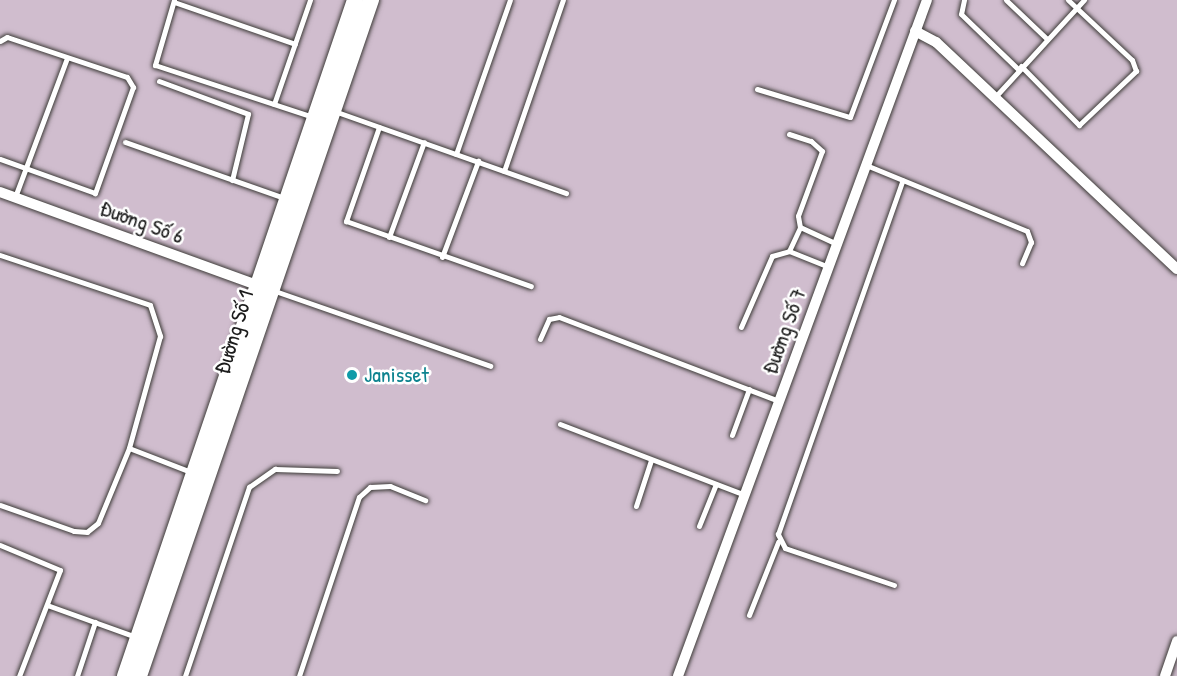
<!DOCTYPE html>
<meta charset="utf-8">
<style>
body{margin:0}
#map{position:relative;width:1177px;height:676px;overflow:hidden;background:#f6ead6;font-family:"Patrick Hand",sans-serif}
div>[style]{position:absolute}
.industrial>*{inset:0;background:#d0bdce}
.roads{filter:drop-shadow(0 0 2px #3d3b38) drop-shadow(0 0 2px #3d3b38)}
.lane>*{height:5px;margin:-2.5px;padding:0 2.5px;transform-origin:2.5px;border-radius:2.5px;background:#fff}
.street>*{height:10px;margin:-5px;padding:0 5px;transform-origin:5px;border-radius:5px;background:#fff}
.secondary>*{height:16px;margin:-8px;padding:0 8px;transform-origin:8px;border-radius:8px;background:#fff}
.dots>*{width:16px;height:16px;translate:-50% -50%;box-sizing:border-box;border:3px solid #fff;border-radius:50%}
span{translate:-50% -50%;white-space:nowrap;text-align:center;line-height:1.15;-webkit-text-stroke:5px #fff;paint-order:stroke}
.street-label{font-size:22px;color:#1c1c1c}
.culture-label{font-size:22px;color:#0d838f}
.left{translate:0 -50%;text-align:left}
</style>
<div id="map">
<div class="industrial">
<div style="clip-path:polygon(0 0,1177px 0,1177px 676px,0 676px)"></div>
</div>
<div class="roads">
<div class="lane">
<div style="left:174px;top:0;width:68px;rotate:106.3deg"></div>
<div style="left:155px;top:65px;width:166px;rotate:18.2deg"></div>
<div style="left:964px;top:0;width:14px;rotate:102deg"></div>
<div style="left:961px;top:14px;width:79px;rotate:44deg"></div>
<div style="left:1006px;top:0;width:57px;rotate:43.6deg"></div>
<div style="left:174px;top:2px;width:128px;rotate:19.1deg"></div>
<div style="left:0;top:41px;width:8px;rotate:-30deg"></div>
<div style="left:7px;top:37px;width:126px;rotate:18.4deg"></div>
<div style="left:127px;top:77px;width:12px;rotate:59deg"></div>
<div style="left:133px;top:87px;width:113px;rotate:109.7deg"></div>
<div style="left:95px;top:193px;width:101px;rotate:-160.3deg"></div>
<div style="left:1021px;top:66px;width:83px;rotate:45.5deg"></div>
<div style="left:1079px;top:125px;width:79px;rotate:-43.5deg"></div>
<div style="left:1136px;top:71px;width:12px;rotate:-110deg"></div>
<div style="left:1132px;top:60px;width:88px;rotate:-136.8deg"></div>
<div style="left:159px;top:81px;width:95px;rotate:20.3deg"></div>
<div style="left:248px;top:114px;width:68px;rotate:103.6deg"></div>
<div style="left:757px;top:89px;width:97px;rotate:16.8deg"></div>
<div style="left:850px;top:117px;width:125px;rotate:-69.4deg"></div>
<div style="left:995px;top:97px;width:132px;rotate:-47.5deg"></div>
<div style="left:274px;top:104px;width:110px;rotate:-70.9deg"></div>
<div style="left:337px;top:112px;width:243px;rotate:19.5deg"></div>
<div style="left:379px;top:127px;width:100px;rotate:109.3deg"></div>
<div style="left:346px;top:221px;width:196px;rotate:19.4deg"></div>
<div style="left:789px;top:134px;width:23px;rotate:18deg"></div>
<div style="left:811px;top:141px;width:15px;rotate:42deg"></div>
<div style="left:822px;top:151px;width:69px;rotate:110.3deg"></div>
<div style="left:798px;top:216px;width:11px;rotate:80deg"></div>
<div style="left:800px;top:227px;width:41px;rotate:24.7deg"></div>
<div style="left:125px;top:142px;width:169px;rotate:19.4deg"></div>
<div style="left:456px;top:154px;width:163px;rotate:-70.7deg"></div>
<div style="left:866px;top:165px;width:174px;rotate:22.3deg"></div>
<div style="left:1027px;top:231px;width:12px;rotate:70deg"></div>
<div style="left:1031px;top:242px;width:23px;rotate:113deg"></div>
<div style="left:504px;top:171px;width:181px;rotate:-71deg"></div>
<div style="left:15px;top:197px;width:148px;rotate:-69.5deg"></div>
<div style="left:389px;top:237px;width:101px;rotate:-69.8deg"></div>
<div style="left:789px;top:251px;width:26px;rotate:-65deg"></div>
<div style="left:0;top:255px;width:158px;rotate:18.4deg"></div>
<div style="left:150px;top:305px;width:33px;rotate:72deg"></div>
<div style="left:160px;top:336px;width:116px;rotate:105.5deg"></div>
<div style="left:129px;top:448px;width:81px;rotate:112.5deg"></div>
<div style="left:98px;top:523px;width:14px;rotate:141deg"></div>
<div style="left:87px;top:532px;width:13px;rotate:-176deg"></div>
<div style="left:74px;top:531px;width:78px;rotate:-160.6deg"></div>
<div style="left:442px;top:257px;width:103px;rotate:-69.4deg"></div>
<div style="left:275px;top:291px;width:228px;rotate:19.2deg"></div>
<div style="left:741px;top:327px;width:77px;rotate:-66.4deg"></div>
<div style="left:772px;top:256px;width:18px;rotate:-16deg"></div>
<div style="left:789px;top:251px;width:43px;rotate:21.8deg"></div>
<div style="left:540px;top:339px;width:22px;rotate:-66deg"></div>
<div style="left:549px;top:319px;width:10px;rotate:-11deg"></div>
<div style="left:559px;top:317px;width:235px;rotate:20.9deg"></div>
<div style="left:560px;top:424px;width:198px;rotate:21deg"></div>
<div style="left:732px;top:435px;width:49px;rotate:-69.7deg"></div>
<div style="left:129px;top:448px;width:66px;rotate:21.2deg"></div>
<div style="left:636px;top:506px;width:48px;rotate:-71.9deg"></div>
<div style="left:699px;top:526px;width:45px;rotate:-68deg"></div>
<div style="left:0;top:545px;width:65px;rotate:22.6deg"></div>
<div style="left:60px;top:570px;width:114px;rotate:111.1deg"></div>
<div style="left:894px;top:585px;width:115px;rotate:-161.3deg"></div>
<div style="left:785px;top:548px;width:16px;rotate:-117deg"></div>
<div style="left:778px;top:534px;width:375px;rotate:-70.6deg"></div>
<div style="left:47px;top:605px;width:95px;rotate:19.8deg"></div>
<div style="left:749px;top:615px;width:79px;rotate:-68.3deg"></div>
<div style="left:77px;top:676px;width:57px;rotate:-71.6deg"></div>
<div style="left:185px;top:676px;width:200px;rotate:-71.3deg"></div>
<div style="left:249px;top:487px;width:32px;rotate:-35deg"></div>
<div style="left:275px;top:469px;width:62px;rotate:1.8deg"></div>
<div style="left:299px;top:676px;width:189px;rotate:-71.5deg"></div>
<div style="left:359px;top:497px;width:15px;rotate:-42deg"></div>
<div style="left:370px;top:487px;width:20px;rotate:-3deg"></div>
<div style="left:390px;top:486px;width:38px;rotate:22deg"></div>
</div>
<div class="street">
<div style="left:915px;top:31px;width:24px;rotate:28deg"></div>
<div style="left:936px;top:42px;width:331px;rotate:43.3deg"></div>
<div style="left:0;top:192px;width:279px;rotate:19.9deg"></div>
<div style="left:678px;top:676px;width:720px;rotate:-69.78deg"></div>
<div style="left:1165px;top:676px;width:37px;rotate:-71deg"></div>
</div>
<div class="secondary">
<div style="left:125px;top:676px;width:714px;rotate:-71.21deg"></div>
<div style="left:139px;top:676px;width:715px;rotate:-71.06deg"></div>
</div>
</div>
<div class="dots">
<div style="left:352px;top:375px;background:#0f9aa8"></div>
</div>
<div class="street-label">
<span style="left:142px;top:222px;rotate:20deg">Đường Số 6</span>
<span style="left:784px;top:331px;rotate:-70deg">Đường Số 7</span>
<span style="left:234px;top:332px;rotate:-73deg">Đường Số 1</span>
</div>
<div class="culture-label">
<span class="left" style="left:364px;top:375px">Janisset</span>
</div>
</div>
